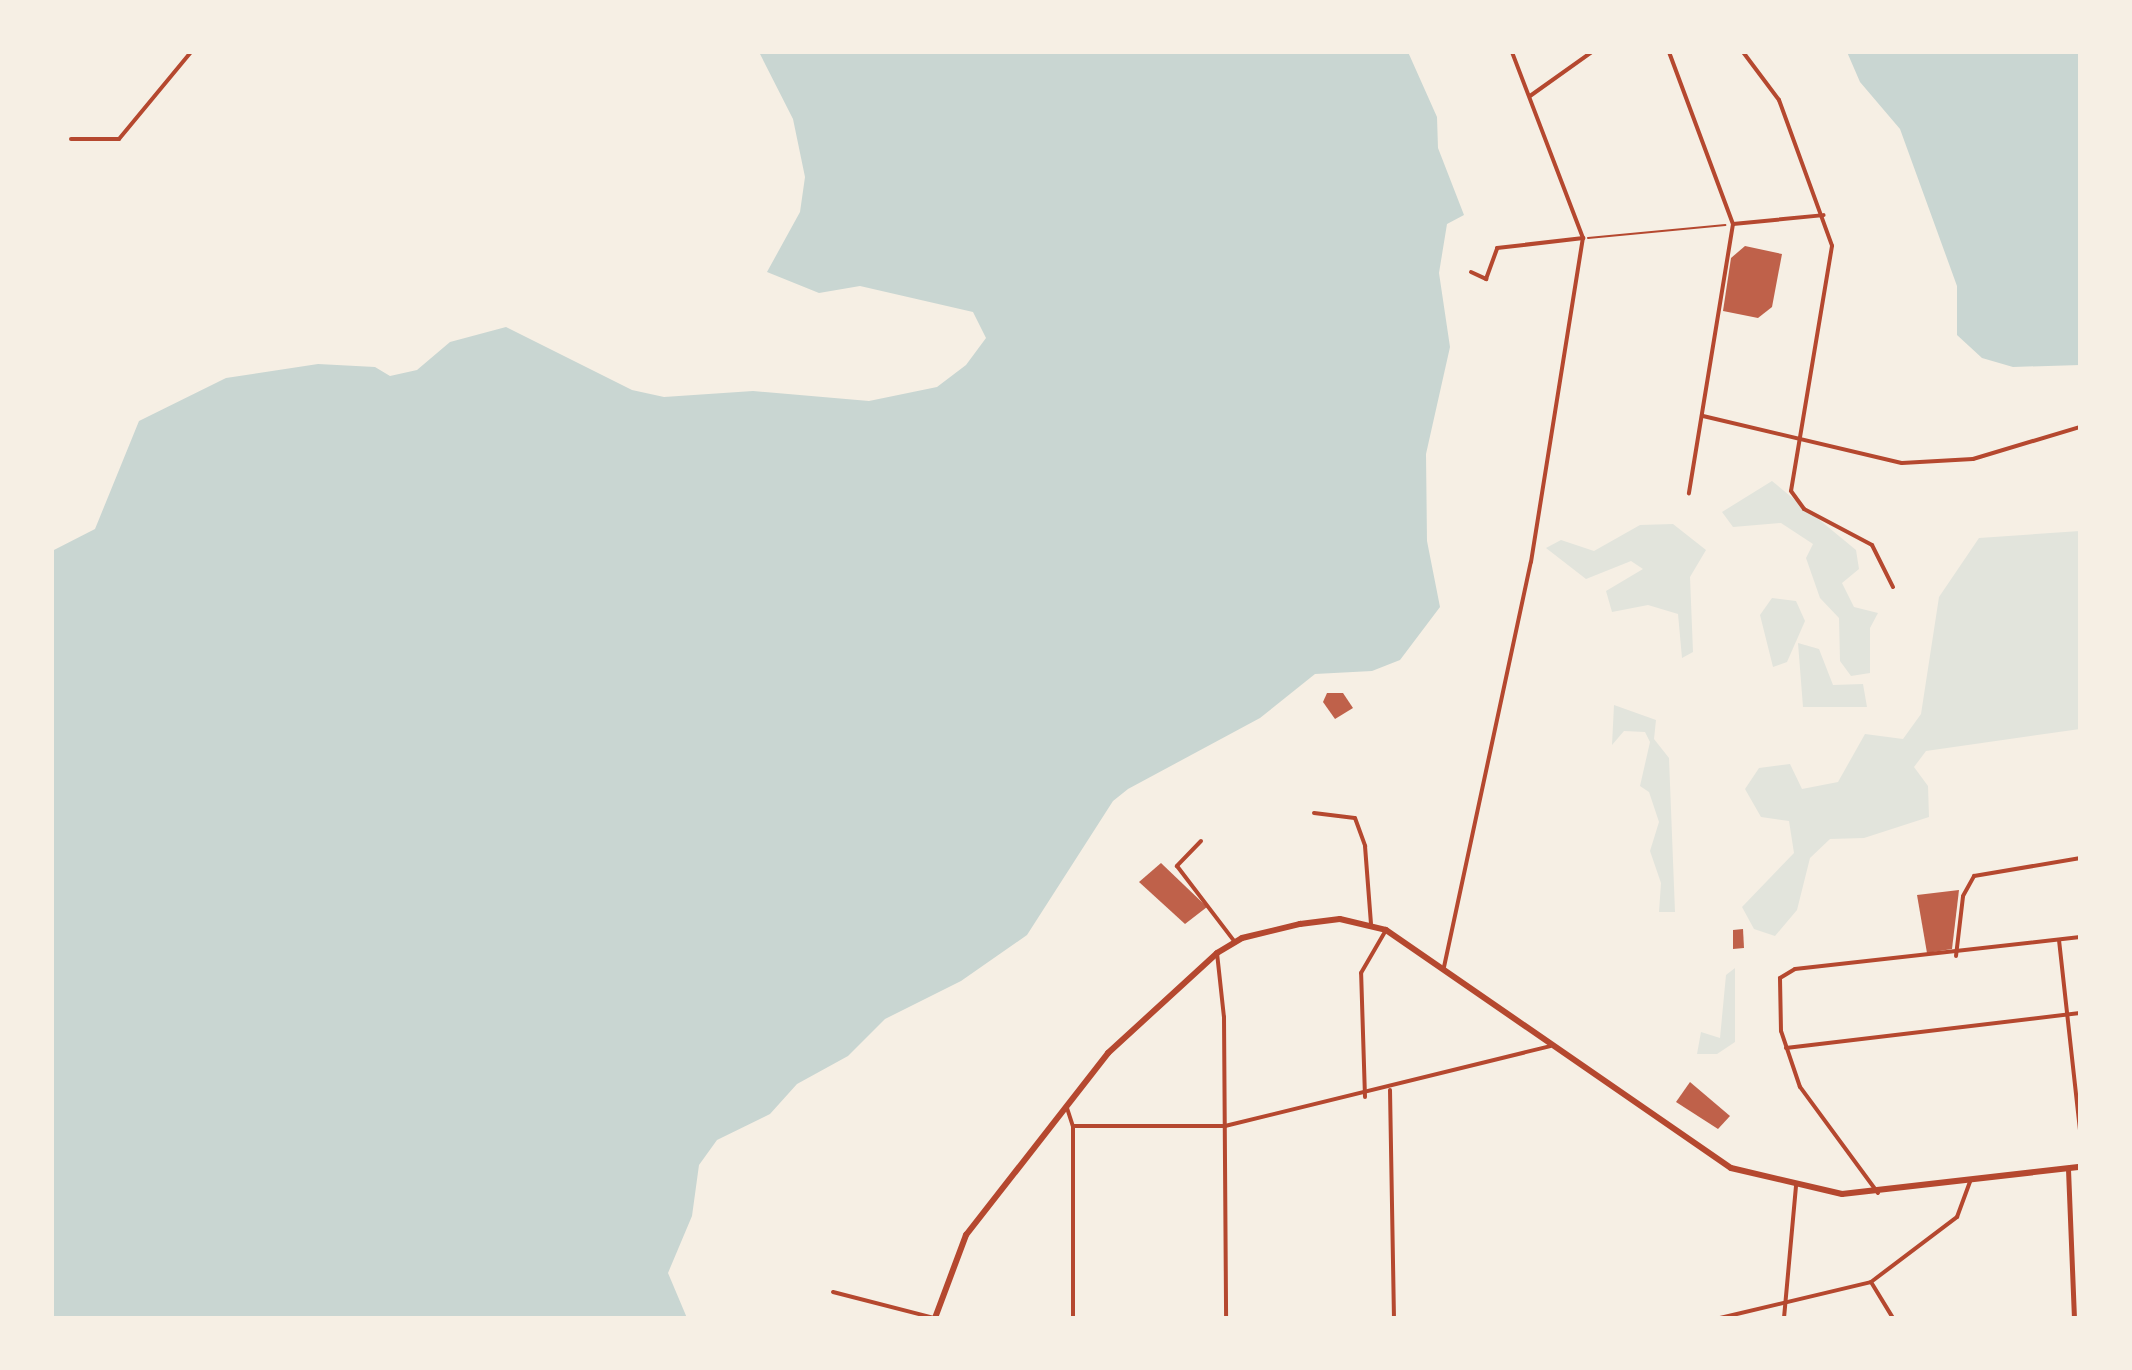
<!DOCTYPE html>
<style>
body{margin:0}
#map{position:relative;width:2132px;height:1370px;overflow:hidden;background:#f6efe4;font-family:Figtree,sans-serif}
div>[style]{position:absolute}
.green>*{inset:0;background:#e2e4dc}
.water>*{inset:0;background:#c9d6d2}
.building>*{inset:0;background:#bf614a}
.path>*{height:2px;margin:-1px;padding:0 1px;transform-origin:1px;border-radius:1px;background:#b5482f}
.minor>*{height:4px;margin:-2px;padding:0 2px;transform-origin:2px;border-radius:2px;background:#b5482f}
.tertiary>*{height:5px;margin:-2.5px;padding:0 2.5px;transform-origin:2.5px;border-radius:2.5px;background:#b5482f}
.secondary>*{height:6px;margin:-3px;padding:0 3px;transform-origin:3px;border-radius:3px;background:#b5482f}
span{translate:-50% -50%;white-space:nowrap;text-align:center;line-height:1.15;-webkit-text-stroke:7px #f6efe4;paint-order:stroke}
.frame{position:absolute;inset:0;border:54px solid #f6efe4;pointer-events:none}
</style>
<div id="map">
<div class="green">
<div style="clip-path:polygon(1772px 481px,1856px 550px,1859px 569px,1842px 583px,1854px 607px,1878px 613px,1870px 628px,1870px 673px,1851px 676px,1840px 661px,1839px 618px,1820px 598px,1806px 558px,1813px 544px,1781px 523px,1733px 527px,1722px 512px)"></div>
<div style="clip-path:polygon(1673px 524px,1706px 550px,1690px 577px,1693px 652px,1682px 658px,1678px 614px,1648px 605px,1612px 612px,1606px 591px,1643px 569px,1631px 561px,1586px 579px,1546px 548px,1561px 540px,1594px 551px,1640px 525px)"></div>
<div style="clip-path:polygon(2080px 531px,2080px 729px,1926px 751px,1914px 767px,1928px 786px,1929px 817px,1864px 838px,1830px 839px,1810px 858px,1797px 910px,1775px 936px,1754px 929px,1742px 907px,1794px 853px,1789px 821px,1761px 817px,1745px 789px,1759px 768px,1790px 764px,1802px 789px,1838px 782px,1865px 734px,1903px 739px,1921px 714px,1939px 597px,1979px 538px)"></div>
<div style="clip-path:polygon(1772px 598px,1796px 601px,1805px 621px,1787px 662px,1773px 667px,1760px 615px)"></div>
<div style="clip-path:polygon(1798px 643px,1819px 649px,1833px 685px,1863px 684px,1867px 707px,1803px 707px)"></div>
<div style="clip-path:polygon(1614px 705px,1656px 720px,1654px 739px,1669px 758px,1675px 912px,1659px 912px,1661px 883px,1650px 851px,1659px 822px,1649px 792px,1640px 786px,1650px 742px,1645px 732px,1624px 731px,1612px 745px)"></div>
<div style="clip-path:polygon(1735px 968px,1735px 1042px,1717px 1054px,1697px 1054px,1701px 1032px,1720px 1038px,1726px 975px)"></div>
</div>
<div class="water">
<div style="clip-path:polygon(759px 52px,1408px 52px,1437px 117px,1438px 148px,1464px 215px,1447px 224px,1439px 273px,1450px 347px,1426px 454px,1427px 541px,1440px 607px,1400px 660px,1372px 671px,1315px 674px,1260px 718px,1128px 789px,1113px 801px,1027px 935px,961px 981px,885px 1019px,848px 1056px,797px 1084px,770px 1114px,717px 1140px,699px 1165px,692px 1216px,668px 1273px,687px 1318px,52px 1318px,52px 551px,95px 529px,139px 421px,226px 378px,318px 364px,375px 367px,390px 376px,417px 370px,450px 342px,506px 327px,632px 390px,664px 397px,753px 391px,869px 401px,937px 387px,966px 365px,986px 338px,973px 312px,860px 286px,819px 293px,767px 272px,800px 212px,805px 177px,793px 119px)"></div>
<div style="clip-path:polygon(1847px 52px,2080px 52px,2080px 365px,2013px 367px,1982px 358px,1957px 335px,1957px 286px,1900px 129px,1860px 82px)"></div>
</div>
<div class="building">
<div style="clip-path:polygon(1745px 246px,1782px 254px,1772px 307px,1758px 318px,1723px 311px,1731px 258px)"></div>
<div style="clip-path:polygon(1327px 693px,1343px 693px,1353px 708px,1335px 719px,1323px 702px)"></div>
<div style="clip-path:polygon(1161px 863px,1207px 907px,1185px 924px,1139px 882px)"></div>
<div style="clip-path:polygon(1959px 890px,1952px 949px,1927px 953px,1917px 895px)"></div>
<div style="clip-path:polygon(1743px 929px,1744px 948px,1733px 949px,1733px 930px)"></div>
<div style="clip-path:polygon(1690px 1082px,1730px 1116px,1718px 1129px,1676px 1102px)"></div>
</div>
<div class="path">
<div style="left:1588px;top:238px;width:138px;rotate:-5.4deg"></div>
</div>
<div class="minor">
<div style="left:1669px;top:52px;width:184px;rotate:69.6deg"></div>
<div style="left:1733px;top:224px;width:273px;rotate:99.3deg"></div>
<div style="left:1743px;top:52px;width:60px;rotate:53.1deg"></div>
<div style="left:1779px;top:100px;width:155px;rotate:70deg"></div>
<div style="left:1832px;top:246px;width:248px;rotate:99.5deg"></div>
<div style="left:1791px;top:491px;width:22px;rotate:54deg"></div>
<div style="left:1804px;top:509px;width:77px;rotate:27.9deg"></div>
<div style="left:1872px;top:545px;width:47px;rotate:63.4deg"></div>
<div style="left:1530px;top:96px;width:76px;rotate:-35.4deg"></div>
<div style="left:71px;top:139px;width:48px"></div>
<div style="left:119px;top:139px;width:113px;rotate:-50.4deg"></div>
<div style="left:1733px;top:224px;width:91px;rotate:-5.6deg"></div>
<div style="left:1471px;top:272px;width:17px;rotate:25deg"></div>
<div style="left:1486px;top:279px;width:33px;rotate:-70deg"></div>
<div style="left:1497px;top:248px;width:87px;rotate:-6.6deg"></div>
<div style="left:1703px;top:416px;width:204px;rotate:13.3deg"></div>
<div style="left:1902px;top:463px;width:71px;rotate:-3.2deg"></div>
<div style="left:1973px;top:459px;width:112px;rotate:-16.7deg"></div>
<div style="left:1314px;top:813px;width:41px;rotate:7deg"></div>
<div style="left:1355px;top:818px;width:30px;rotate:70deg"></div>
<div style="left:1365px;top:846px;width:78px;rotate:85.6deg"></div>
<div style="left:1201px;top:841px;width:35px;rotate:134deg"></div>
<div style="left:1177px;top:866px;width:96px;rotate:52.7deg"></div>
<div style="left:2059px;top:940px;width:192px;rotate:83.7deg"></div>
<div style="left:1217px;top:953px;width:64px;rotate:83.8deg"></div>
<div style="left:1224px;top:1017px;width:301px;rotate:89.6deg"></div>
<div style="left:1956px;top:956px;width:60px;rotate:-83.3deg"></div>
<div style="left:1963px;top:896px;width:23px;rotate:-61deg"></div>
<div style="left:1974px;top:876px;width:108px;rotate:-9.6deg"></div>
<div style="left:1444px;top:967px;width:414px;rotate:-77.9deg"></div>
<div style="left:1531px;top:562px;width:328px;rotate:-80.9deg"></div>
<div style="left:1583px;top:238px;width:199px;rotate:-110.9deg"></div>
<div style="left:1786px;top:1048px;width:296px;rotate:-6.8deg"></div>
<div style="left:1390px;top:1090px;width:228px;rotate:89deg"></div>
<div style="left:1365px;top:1097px;width:124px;rotate:-91.8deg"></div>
<div style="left:1361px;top:973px;width:50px;rotate:-59.8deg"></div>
<div style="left:1067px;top:1108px;width:19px;rotate:72deg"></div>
<div style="left:1073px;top:1126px;width:192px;rotate:90deg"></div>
<div style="left:1073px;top:1126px;width:152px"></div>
<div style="left:1225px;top:1126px;width:335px;rotate:-13.8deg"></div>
<div style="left:1878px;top:1193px;width:132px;rotate:-126.3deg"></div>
<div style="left:1800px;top:1087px;width:59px;rotate:-108.7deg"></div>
<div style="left:1781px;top:1031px;width:53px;rotate:-91.1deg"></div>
<div style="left:1780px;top:978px;width:17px;rotate:-31deg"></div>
<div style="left:1795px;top:969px;width:287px;rotate:-6.4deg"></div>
<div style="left:1871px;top:1282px;width:42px;rotate:58.6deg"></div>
<div style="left:833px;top:1292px;width:104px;rotate:14.4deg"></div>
<div style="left:1720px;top:1318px;width:155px;rotate:-13.4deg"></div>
<div style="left:1871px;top:1282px;width:108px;rotate:-37.1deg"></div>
<div style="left:1957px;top:1217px;width:40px;rotate:-69.8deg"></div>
<div style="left:1784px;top:1318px;width:134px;rotate:-84.8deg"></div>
</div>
<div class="tertiary">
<div style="left:2068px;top:1169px;width:149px;rotate:87.7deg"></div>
</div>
<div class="secondary">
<div style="left:935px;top:1318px;width:89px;rotate:-69.5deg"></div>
<div style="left:966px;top:1235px;width:231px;rotate:-52deg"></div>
<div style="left:1108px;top:1053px;width:148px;rotate:-42.5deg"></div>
<div style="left:1217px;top:953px;width:29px;rotate:-31deg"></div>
<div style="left:1242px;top:938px;width:60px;rotate:-13.6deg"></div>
<div style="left:1300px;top:924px;width:40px;rotate:-7.1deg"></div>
<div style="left:1340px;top:919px;width:47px;rotate:13.4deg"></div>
<div style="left:1386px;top:930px;width:419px;rotate:34.6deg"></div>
<div style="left:1731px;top:1168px;width:114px;rotate:13.2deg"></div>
<div style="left:1842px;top:1194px;width:240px;rotate:-6.5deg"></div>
</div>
<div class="frame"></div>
</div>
